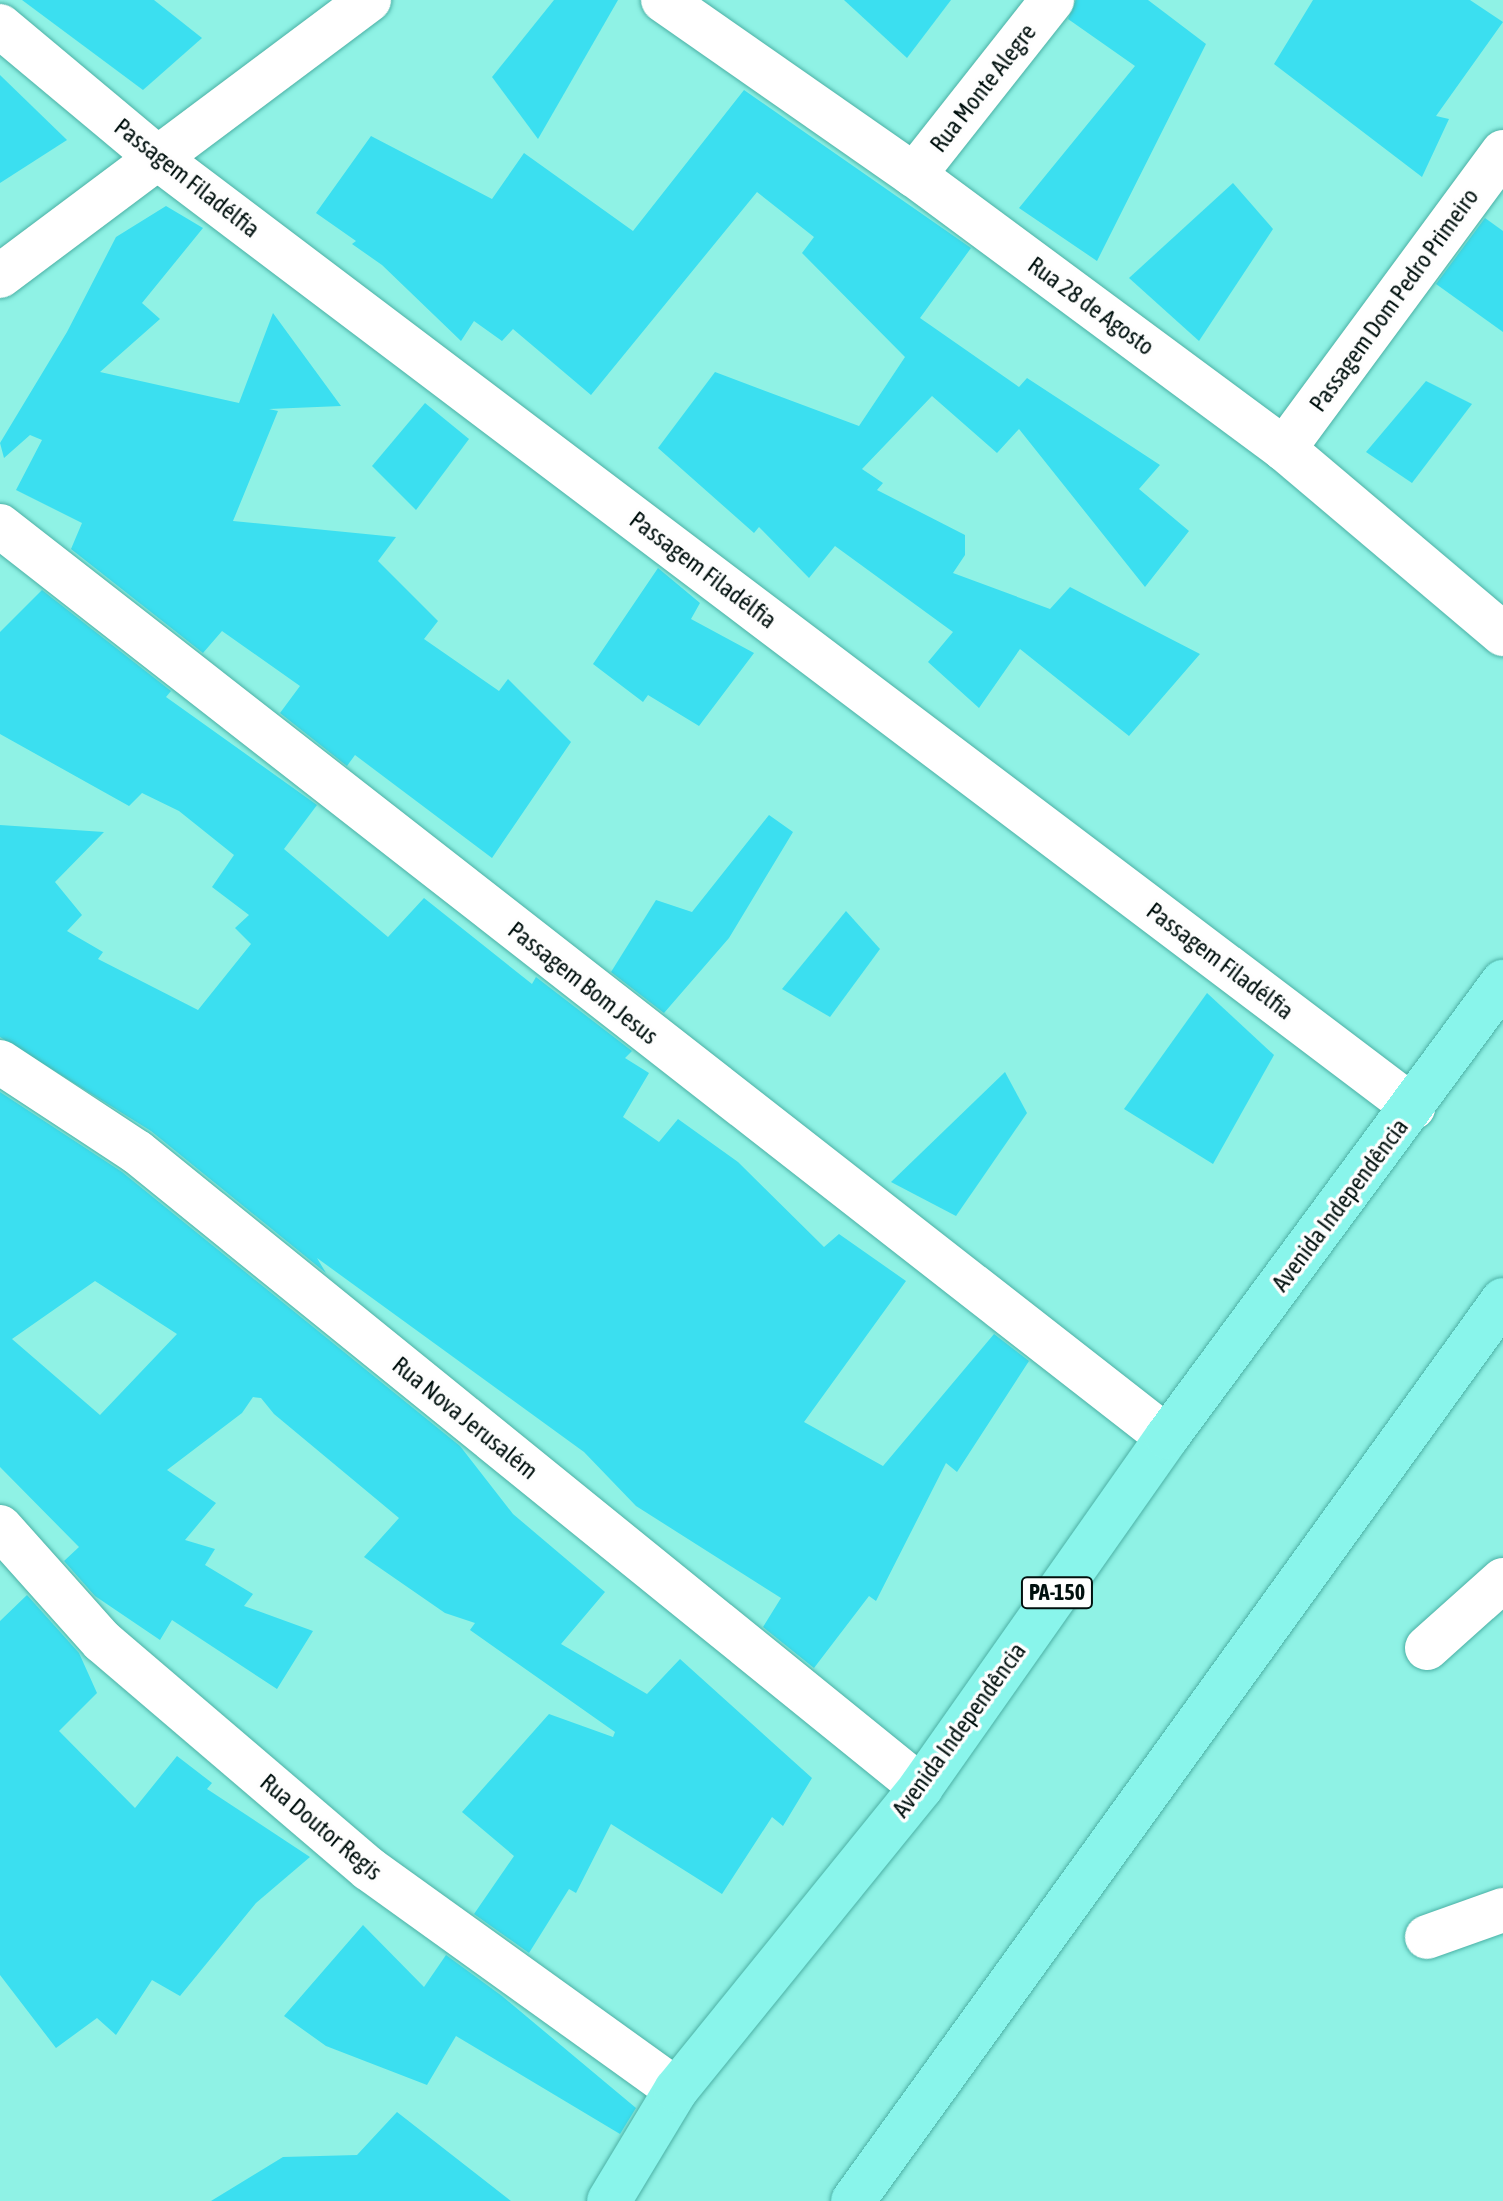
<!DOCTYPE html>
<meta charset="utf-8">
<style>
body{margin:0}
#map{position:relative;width:1503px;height:2201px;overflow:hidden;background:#8ff2e5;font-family:"Asap Condensed",sans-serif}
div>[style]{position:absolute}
.building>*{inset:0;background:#3bdff0}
.roads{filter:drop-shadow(0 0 2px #4bb0a5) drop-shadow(0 0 2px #4bb0a5)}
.minor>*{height:44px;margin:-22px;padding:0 22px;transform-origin:22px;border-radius:22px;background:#fff}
.primary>*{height:44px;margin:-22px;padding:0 22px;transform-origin:22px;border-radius:22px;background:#89f5eb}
span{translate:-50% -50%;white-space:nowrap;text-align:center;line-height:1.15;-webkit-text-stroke:7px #fefefe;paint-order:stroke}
.shield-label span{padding:2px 6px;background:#fefefe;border:2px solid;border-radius:6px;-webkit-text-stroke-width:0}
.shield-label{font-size:22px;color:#00100e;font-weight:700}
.street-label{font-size:24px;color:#00100e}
</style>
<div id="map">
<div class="building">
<div style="clip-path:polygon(22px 0,154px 0,202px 38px,143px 90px)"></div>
<div style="clip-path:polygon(554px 0,618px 0,538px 139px,492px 77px)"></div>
<div style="clip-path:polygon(844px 0,951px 0,907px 58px)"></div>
<div style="clip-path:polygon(1076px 0,1148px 0,1206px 44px,1097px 261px,1019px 208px,1135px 66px,1068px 19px)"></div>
<div style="clip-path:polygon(1313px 0,1470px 0,1503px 22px,1436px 116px,1449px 119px,1422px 177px,1274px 64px)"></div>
<div style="clip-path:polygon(0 75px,67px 140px,0 183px)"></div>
<div style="clip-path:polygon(744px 90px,971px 248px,920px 318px,1019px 387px,1027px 378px,1160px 465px,1139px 489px,1189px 531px,1145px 587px,1019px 429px,997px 453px,932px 396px,862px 469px,883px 483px,877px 490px,965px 535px,965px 555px,953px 573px,1050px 609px,1070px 587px,1200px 654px,1129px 736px,1020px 649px,979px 708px,928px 662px,953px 632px,835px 546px,809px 578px,759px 527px,754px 533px,658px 448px,715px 372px,859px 426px,905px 357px,802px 253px,814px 237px,757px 192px,591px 395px,513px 329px,502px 341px,474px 321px,461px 341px,382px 265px,352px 244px,356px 241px,316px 213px,371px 136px,492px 199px,524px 153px,633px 231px)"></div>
<div style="clip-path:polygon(1233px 183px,1273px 229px,1199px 341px,1129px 278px)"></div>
<div style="clip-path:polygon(166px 206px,203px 228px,142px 303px,160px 319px,100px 372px,239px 403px,273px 313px,341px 406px,269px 409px,278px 411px,233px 521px,396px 537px,378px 561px,438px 621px,424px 639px,499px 691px,508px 679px,571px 742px,492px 858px,355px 755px,347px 766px,280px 713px,300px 686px,222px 631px,203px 653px,71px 549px,82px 523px,16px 490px,42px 440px,30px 435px,4px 458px,0 443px,67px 332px,116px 237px)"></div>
<div style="clip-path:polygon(1485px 218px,1503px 231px,1503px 332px,1436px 284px)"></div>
<div style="clip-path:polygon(1426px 381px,1472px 404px,1412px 483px,1366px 452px)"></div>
<div style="clip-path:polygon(425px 403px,469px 439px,416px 510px,372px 466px)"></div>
<div style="clip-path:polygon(658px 568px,700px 603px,691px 619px,754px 653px,699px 726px,648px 695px,643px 702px,593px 664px)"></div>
<div style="clip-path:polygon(42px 590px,171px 691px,166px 697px,317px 805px,284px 849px,388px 937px,424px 898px,532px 984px,536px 977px,632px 1051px,625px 1058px,649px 1073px,623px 1117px,659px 1142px,678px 1119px,738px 1162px,824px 1247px,839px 1234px,906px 1281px,804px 1422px,883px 1466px,994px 1334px,1029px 1361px,957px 1472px,946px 1463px,876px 1601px,869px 1596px,814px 1668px,763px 1627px,781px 1598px,636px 1506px,584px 1452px,317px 1258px,326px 1273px,151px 1131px,0 1037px,0 825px,104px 832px,55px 882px,82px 915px,67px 931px,103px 952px,98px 959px,198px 1010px,251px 944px,235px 928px,249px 915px,212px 887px,234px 855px,179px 811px,142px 793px,129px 806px,0 734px,0 632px)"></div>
<div style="clip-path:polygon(769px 815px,793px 832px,729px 938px,664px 1013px,611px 972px,656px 900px,692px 912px)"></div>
<div style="clip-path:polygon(846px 911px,880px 949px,830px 1017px,782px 989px)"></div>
<div style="clip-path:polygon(1207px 993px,1274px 1055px,1213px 1164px,1124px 1109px)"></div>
<div style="clip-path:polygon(1005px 1072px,1027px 1113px,956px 1216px,891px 1182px)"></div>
<div style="clip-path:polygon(evenodd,0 1092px,122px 1172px,460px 1446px,513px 1514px,605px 1592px,561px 1644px,647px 1694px,680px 1659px,812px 1778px,783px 1826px,772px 1817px,722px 1894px,611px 1824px,576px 1893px,569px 1889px,529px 1953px,474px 1914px,514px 1856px,462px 1812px,549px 1714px,613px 1737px,615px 1732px,470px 1630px,475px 1623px,445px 1613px,364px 1557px,399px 1518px,274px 1414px,261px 1398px,253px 1397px,242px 1413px,167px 1470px,216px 1503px,185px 1540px,215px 1549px,205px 1565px,253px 1594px,244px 1606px,313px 1631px,277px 1689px,172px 1620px,160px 1640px,95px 1596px,64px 1561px,79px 1547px,0 1467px,0 1092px,95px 1281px,177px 1334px,100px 1415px,12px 1339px,95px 1281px)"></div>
<div style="clip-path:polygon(27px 1595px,79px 1653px,97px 1693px,59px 1731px,135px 1808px,177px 1756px,212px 1783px,207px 1789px,310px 1857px,256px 1903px,180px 1996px,152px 1980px,116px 2035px,97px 2018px,56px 2048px,0 1975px,0 1621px)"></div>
<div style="clip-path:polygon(363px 1925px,424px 1987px,446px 1955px,502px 1996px,636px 2108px,620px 2134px,456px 2036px,427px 2085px,326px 2046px,284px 2016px)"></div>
<div style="clip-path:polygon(397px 2112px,511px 2201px,211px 2201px,283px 2157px,357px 2155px)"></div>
</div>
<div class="roads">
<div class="minor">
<div style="left:663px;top:0;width:306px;rotate:34.9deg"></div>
<div style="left:914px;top:175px;width:460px;rotate:36.5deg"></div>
<div style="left:1284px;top:449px;width:287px;rotate:40.2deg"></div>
<div style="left:0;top:26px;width:209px;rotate:39.9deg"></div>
<div style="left:160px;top:160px;width:1571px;rotate:37.08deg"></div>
<div style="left:914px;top:175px;width:223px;rotate:-51.7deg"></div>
<div style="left:0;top:276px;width:461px;rotate:-36.8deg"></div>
<div style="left:1284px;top:449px;width:369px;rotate:-53.6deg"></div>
<div style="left:0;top:526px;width:1480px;rotate:37.98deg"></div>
<div style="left:0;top:1062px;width:164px;rotate:33.3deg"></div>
<div style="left:137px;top:1152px;width:1009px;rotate:39.01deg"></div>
<div style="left:0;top:1527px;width:153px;rotate:48.2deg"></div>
<div style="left:102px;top:1641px;width:351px;rotate:40.5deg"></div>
<div style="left:369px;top:1869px;width:378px;rotate:35.7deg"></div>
<div style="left:1427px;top:1648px;width:102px;rotate:-41.8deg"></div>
<div style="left:1427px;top:1937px;width:81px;rotate:-19.6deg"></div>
</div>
<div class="primary">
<div style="left:609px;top:2201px;width:130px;rotate:-58.9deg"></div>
<div style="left:676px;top:2090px;width:390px;rotate:-51deg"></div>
<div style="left:921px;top:1787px;width:428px;rotate:-54.9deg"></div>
<div style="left:1167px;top:1437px;width:566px;rotate:-53.56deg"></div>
<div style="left:853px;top:2201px;width:1111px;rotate:-54.19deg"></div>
</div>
</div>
<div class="shield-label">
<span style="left:1057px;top:1593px">PA-150</span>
</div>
<div class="street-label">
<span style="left:983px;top:88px;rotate:-52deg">Rua Monte Alegre</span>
<span style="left:187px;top:178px;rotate:38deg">Passagem Filadélfia</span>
<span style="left:1394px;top:300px;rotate:-54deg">Passagem Dom Pedro Primeiro</span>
<span style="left:1091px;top:306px;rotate:36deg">Rua 28 de Agosto</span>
<span style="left:703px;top:570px;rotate:37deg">Passagem Filadélfia</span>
<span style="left:1220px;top:961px;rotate:37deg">Passagem Filadélfia</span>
<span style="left:583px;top:983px;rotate:38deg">Passagem Bom Jesus</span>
<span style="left:1340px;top:1205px;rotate:-53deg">Avenida Independência</span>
<span style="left:465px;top:1418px;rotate:39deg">Rua Nova Jerusalém</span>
<span style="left:959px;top:1730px;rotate:-54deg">Avenida Independência</span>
<span style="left:321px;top:1827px;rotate:40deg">Rua Doutor Regis</span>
</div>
</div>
